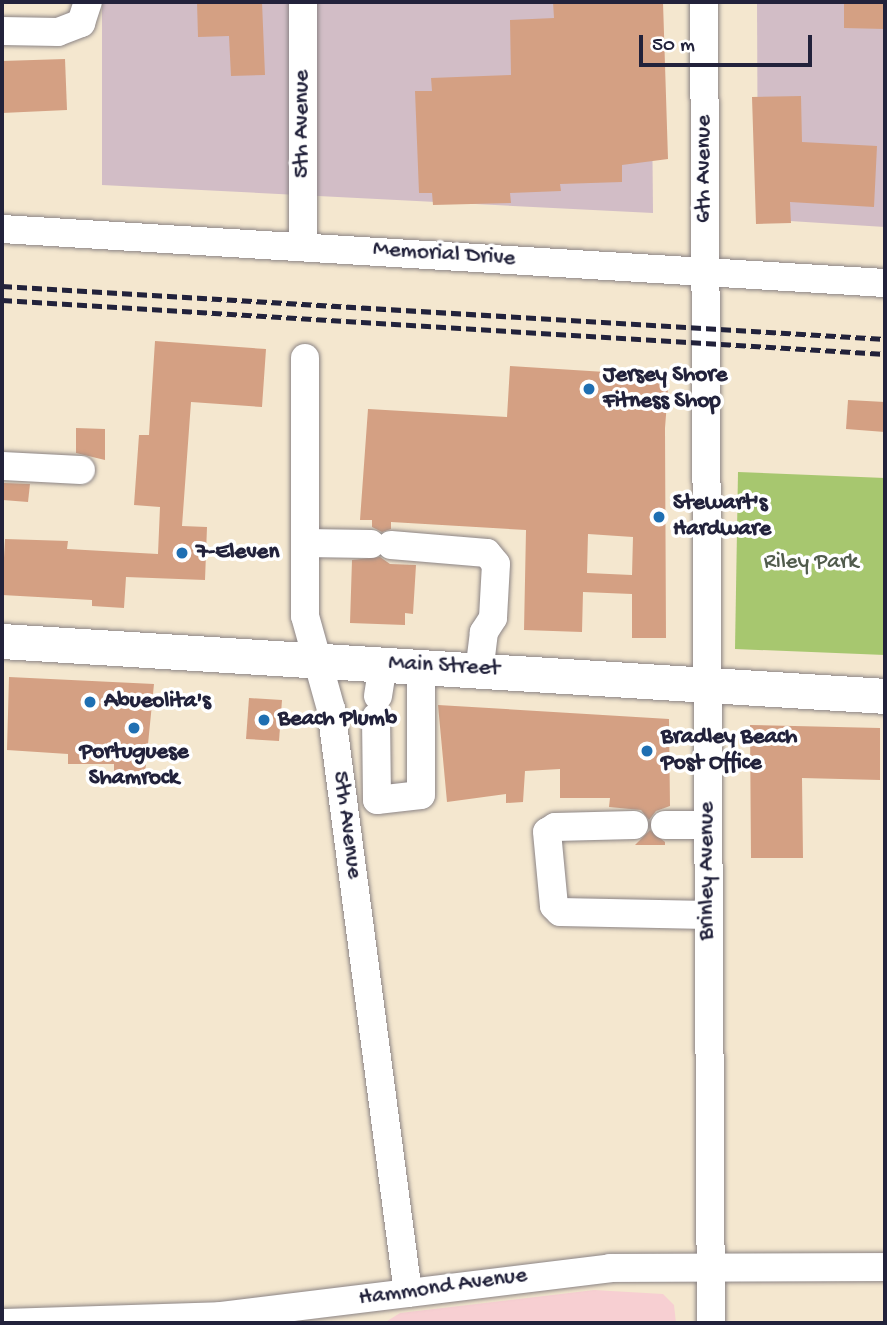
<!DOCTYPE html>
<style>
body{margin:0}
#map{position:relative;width:887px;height:1325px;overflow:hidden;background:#f4e7cf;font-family:"Gochi Hand",sans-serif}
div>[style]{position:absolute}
.built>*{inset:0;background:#f7cfd2}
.industrial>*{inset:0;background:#d2bdc6}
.green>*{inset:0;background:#a7c76f}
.building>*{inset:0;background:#d4a083}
.roads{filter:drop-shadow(0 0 2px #8b8485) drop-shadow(0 0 2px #8b8485)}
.minor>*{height:28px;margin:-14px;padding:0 14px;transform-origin:14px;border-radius:14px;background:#fff}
.major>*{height:35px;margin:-17.5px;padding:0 17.5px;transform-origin:17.5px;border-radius:17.5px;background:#fff}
.rail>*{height:5px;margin-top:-2.5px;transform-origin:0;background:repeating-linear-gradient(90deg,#22223b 0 10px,transparent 0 15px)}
.dots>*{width:19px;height:19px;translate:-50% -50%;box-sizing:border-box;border:4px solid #fff;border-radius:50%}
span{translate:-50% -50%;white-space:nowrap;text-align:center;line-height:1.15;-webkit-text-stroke:7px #fff;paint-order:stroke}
.street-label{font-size:23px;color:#22223b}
.poi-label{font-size:23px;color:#22223b;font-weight:700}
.left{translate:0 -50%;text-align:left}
.park-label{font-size:23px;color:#515c4d}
.frame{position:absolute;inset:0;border:4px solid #22223b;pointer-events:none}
.scale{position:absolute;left:639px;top:35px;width:173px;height:32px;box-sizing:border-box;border:4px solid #22223b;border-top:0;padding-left:9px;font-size:21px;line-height:24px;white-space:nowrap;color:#22223b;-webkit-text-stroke:5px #fff;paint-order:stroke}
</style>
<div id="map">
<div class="built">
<div style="clip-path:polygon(594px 1290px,663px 1294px,674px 1305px,676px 1323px,384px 1323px,400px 1313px)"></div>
</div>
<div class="industrial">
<div style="clip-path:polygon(102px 2px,651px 2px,653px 213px,102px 185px)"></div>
<div style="clip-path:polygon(757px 2px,885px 2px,885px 227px,758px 219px)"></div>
</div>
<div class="green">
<div style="clip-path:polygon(738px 472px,885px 478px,885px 655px,735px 649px)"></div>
</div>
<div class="building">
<div style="clip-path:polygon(197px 2px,262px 2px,265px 75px,231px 76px,229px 36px,198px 37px)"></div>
<div style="clip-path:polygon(553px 2px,663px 2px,668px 159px,622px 165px,622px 182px,560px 184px,561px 191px,510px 193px,511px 203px,433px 205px,432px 193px,419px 193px,415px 91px,432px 91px,431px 78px,511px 75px,510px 20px,554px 18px)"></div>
<div style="clip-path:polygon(844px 2px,885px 2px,885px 29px,844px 28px)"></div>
<div style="clip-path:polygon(65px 59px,67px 110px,2px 113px,2px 61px)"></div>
<div style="clip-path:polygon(801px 96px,802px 142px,877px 146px,874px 207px,790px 202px,791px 223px,756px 224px,752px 97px)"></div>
<div style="clip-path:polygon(155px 341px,266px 349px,262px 407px,191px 402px,182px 526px,207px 527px,205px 580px,126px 577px,124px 608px,92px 606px,92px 600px,2px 595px,5px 539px,68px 541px,67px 549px,158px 554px,160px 507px,134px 505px,139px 435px,149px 435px)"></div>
<div style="clip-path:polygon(evenodd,510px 366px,669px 376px,665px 428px,666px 638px,632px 638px,632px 594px,583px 592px,582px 632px,524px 630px,526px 530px,391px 522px,391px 529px,382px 532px,372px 527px,372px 520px,360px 520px,368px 409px,507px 417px,510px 366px,588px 534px,633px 537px,632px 575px,587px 573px,588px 534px)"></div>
<div style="clip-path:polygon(848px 400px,885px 402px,885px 432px,846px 429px)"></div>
<div style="clip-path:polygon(76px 428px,105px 429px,105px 460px,76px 453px)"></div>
<div style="clip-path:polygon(4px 483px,30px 484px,28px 502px,3px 500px)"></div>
<div style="clip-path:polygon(380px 557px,390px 564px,416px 565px,413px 614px,405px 613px,405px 625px,350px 623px,352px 560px)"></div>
<div style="clip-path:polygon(9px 677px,154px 684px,145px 774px,114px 771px,114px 764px,68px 764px,68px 754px,7px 750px)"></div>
<div style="clip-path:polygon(249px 698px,282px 700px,279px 741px,246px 739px)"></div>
<div style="clip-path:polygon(438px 705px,669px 719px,670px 806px,656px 811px,649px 820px,641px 810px,609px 807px,610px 798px,560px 798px,560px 769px,525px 771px,523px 802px,506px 803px,506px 794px,447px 802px)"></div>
<div style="clip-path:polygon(750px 725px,880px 728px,880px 780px,802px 778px,803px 858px,751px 858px)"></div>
<div style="clip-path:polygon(650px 830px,665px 842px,665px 845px,635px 845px)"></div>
</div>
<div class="roads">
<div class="minor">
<div style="left:303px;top:2px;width:244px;rotate:90deg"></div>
<div style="left:704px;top:2px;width:1321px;rotate:89.7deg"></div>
<div style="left:2px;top:31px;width:56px;rotate:1deg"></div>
<div style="left:58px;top:32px;width:25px;rotate:-21deg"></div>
<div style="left:81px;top:23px;width:22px;rotate:-72deg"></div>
<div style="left:2px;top:229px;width:885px;rotate:3.5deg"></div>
<div style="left:305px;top:358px;width:258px;rotate:90deg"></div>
<div style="left:305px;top:616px;width:97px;rotate:74.4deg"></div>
<div style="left:331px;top:709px;width:589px;rotate:82.49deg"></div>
<div style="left:2px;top:466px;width:79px;rotate:2.9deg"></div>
<div style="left:305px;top:543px;width:66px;rotate:0.9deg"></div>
<div style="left:391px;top:545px;width:96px;rotate:4.8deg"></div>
<div style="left:487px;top:553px;width:14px;rotate:51deg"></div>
<div style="left:496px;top:564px;width:54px;rotate:93.2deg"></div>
<div style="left:493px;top:618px;width:17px;rotate:123deg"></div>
<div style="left:484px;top:632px;width:38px;rotate:97deg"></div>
<div style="left:378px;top:696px;width:32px;rotate:-81deg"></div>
<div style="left:376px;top:717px;width:83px;rotate:89.3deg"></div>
<div style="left:377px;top:800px;width:44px;rotate:-6.5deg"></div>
<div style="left:421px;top:795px;width:129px;rotate:-90deg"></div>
<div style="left:634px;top:825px;width:79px;rotate:178.5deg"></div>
<div style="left:555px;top:827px;width:9px;rotate:148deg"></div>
<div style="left:547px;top:832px;width:74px;rotate:84.6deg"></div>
<div style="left:554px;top:906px;width:8px;rotate:45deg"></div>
<div style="left:560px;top:912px;width:148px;rotate:1.2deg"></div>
<div style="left:665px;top:825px;width:43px"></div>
<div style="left:2px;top:1323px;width:219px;rotate:-1.8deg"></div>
<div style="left:221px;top:1316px;width:392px;rotate:-7deg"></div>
<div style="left:610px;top:1268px;width:275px;rotate:-0.2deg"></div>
</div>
<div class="major">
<div style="left:2px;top:641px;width:885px;rotate:3.56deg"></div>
</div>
</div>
<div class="rail">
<div style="left:2px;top:286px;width:885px;rotate:3.43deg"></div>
<div style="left:2px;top:300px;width:885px;rotate:3.5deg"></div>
</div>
<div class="dots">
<div style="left:589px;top:389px;background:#1f6fb2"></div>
<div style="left:659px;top:517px;background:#1f6fb2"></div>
<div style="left:182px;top:553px;background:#1f6fb2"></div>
<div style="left:90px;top:702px;background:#1f6fb2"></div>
<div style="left:264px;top:720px;background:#1f6fb2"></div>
<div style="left:134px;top:728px;background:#1f6fb2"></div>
<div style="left:647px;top:751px;background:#1f6fb2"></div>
</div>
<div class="street-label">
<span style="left:303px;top:124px;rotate:-90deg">5th Avenue</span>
<span style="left:705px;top:169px;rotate:-90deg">6th Avenue</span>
<span style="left:444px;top:255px;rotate:4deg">Memorial Drive</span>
<span style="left:444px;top:667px;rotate:3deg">Main Street</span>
<span style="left:346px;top:825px;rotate:82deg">5th Avenue</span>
<span style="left:708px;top:871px;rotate:-90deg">Brinley Avenue</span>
<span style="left:443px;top:1288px;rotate:-8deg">Hammond Avenue</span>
</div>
<div class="poi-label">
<span class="left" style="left:603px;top:389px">Jersey Shore<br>Fitness Shop</span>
<span class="left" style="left:673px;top:517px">Stewart's<br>Hardware</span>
<span class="left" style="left:196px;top:553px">7-Eleven</span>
<span class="left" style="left:104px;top:702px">Abueolita's</span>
<span class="left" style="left:278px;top:720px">Beach Plumb</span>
<span class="left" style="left:661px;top:751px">Bradley Beach<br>Post Office</span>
<span style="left:134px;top:766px">Portuguese<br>Shamrock</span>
</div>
<div class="park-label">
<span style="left:811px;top:563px">Riley Park</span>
</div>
<div class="frame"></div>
<div class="scale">50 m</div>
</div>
